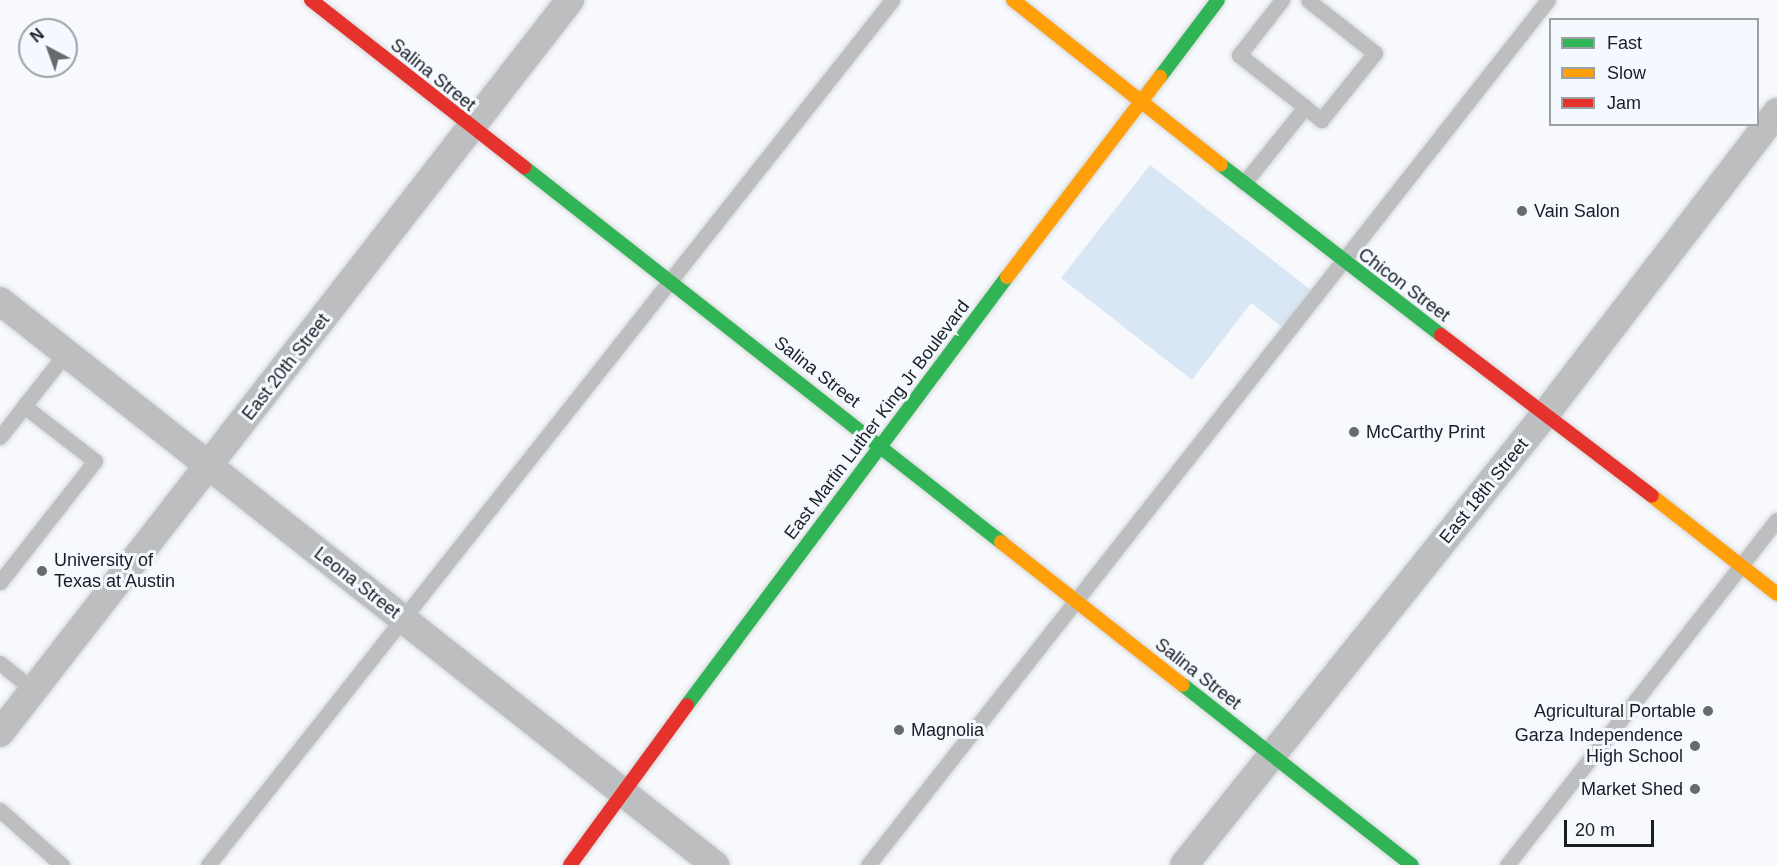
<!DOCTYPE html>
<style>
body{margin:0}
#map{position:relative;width:1777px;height:865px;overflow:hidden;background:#f7f9fc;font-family:Arial,sans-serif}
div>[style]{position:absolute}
.green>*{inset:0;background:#d8e6f5}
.roads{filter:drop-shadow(0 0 2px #d4d6d8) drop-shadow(0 0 2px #d4d6d8)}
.lane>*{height:15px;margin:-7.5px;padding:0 7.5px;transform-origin:7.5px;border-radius:7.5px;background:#bdbec0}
.street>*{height:28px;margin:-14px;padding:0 14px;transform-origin:14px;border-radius:14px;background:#bdbec0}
.fast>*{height:14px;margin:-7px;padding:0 7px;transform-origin:7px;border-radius:7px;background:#30b455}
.slow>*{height:14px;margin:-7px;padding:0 7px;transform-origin:7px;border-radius:7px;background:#ff9f0a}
.jam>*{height:14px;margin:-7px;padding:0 7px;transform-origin:7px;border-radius:7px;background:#e5322d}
.dots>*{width:16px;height:16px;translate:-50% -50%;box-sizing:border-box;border:3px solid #f4f9ff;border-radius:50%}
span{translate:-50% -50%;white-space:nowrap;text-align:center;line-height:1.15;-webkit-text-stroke:6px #f4f9ff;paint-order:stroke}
.street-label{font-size:18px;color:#1a1d21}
.poi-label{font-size:18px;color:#1a1d21}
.left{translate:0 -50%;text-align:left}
.right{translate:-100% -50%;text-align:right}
.legend{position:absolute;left:1549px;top:18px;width:210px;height:108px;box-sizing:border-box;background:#f4f9ff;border:2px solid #9da1a6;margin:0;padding:8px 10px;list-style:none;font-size:18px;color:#1a1d21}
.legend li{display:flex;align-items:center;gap:12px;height:30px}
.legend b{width:30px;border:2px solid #9da1a6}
.north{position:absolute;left:18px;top:18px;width:60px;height:60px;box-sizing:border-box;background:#f4f9ff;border:2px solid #9da1a6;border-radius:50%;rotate:319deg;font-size:16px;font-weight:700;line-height:24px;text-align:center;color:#1a1d21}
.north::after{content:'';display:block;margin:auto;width:21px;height:27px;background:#676a6e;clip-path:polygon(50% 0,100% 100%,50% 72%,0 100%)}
.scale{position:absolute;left:1564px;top:820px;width:90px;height:27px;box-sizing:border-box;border:3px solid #1a1d21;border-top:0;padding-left:8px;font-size:18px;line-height:21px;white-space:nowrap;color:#1a1d21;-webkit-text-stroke:4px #f4f9ff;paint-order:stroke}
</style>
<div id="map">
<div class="green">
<div style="clip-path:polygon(1150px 165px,1311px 290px,1282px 327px,1251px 303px,1192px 380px,1061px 278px)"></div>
</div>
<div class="roads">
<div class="lane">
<div style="left:1282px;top:0;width:70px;rotate:128deg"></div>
<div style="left:1239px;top:55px;width:84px;rotate:38.2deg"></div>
<div style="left:1244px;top:183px;width:97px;rotate:-51.2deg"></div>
<div style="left:1305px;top:107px;width:21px;rotate:39deg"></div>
<div style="left:1321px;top:120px;width:86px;rotate:-51.1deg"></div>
<div style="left:1375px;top:53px;width:85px;rotate:-141.7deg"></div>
<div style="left:0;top:437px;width:39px;rotate:-52deg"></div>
<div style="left:0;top:582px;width:154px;rotate:-51.9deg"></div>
<div style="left:95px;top:461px;width:90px;rotate:-142.2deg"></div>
<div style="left:24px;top:406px;width:68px;rotate:-51.6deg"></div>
<div style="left:0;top:663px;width:43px;rotate:39.3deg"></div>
<div style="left:0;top:810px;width:83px;rotate:41.6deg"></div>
<div style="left:208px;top:865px;width:1103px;rotate:-51.66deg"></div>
<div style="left:868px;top:865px;width:1100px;rotate:-51.83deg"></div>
<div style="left:1507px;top:865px;width:438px;rotate:-52deg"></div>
</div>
<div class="street">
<div style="left:0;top:301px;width:911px;rotate:38.27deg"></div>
<div style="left:0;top:733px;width:929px;rotate:-52.13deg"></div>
<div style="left:1184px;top:865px;width:579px;rotate:-51.31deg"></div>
<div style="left:1546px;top:413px;width:379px;rotate:-52.5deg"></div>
</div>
<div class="fast">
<div style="left:1160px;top:77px;width:96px;rotate:-53deg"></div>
<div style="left:1221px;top:165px;width:278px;rotate:37.7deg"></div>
<div style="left:524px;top:167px;width:607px;rotate:38.17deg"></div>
<div style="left:1183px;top:685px;width:291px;rotate:38.2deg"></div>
<div style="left:687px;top:705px;width:534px;rotate:-53.22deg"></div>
</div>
<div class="slow">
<div style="left:1013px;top:0;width:265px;rotate:38.4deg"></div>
<div style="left:1007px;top:277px;width:252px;rotate:-52.6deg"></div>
<div style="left:1652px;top:496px;width:159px;rotate:38.1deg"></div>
<div style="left:1001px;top:542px;width:231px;rotate:38.2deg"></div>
</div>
<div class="jam">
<div style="left:311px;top:0;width:271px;rotate:38.1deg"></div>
<div style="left:1441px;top:335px;width:265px;rotate:37.3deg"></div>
<div style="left:570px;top:865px;width:198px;rotate:-53.8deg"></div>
</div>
</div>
<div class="dots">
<div style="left:1522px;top:211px;background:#676a6e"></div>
<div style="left:1354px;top:432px;background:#676a6e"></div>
<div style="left:42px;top:571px;background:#676a6e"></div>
<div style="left:1708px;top:711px;background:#676a6e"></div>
<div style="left:899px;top:730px;background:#676a6e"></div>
<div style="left:1695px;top:746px;background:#676a6e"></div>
<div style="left:1695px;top:789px;background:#676a6e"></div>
</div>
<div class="street-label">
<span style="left:433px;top:75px;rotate:39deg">Salina Street</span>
<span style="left:1404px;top:285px;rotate:37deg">Chicon Street</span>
<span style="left:286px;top:367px;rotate:-52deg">East 20th Street</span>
<span style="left:817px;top:372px;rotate:38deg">Salina Street</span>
<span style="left:877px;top:420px;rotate:-53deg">East Martin Luther King Jr Boulevard</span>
<span style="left:1484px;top:491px;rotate:-51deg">East 18th Street</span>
<span style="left:357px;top:583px;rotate:38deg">Leona Street</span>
<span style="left:1198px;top:674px;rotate:38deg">Salina Street</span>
</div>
<div class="poi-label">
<span class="left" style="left:1534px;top:211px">Vain Salon</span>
<span class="left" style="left:1366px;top:432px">McCarthy Print</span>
<span class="left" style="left:54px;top:571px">University of<br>Texas at Austin</span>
<span class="right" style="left:1696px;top:711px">Agricultural Portable</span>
<span class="left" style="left:911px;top:730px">Magnolia</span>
<span class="right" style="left:1683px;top:746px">Garza Independence<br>High School</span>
<span class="right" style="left:1683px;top:789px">Market Shed</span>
</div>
<ul class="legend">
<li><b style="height:8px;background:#30b455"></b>Fast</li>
<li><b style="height:8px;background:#ff9f0a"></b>Slow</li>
<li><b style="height:8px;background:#e5322d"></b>Jam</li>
</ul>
<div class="north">N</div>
<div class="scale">20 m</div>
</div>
